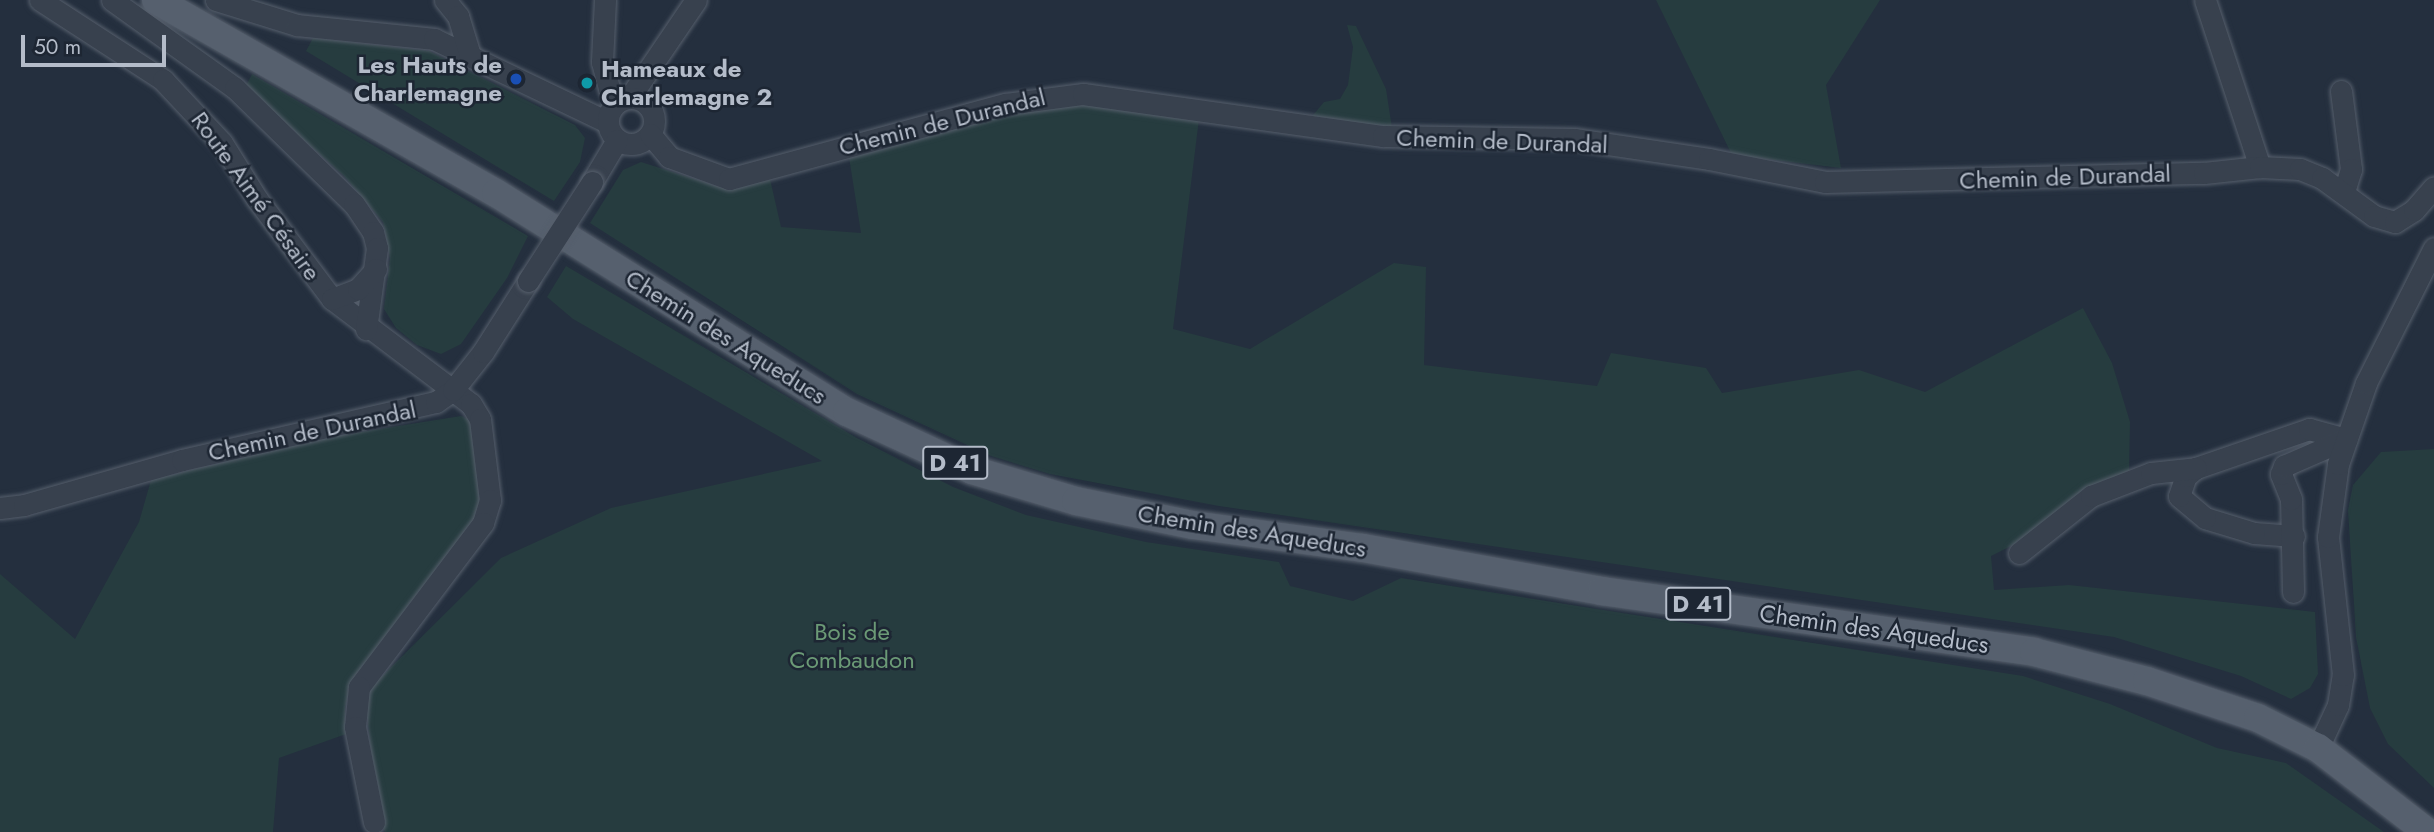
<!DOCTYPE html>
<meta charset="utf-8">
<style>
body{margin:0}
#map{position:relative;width:2434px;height:832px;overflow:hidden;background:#242f3e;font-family:Jost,sans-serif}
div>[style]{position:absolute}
.green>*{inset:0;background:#263c3f}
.roads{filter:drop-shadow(0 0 2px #565f6c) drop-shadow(0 0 2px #565f6c)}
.minor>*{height:21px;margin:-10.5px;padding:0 10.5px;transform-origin:10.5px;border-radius:10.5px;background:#38414e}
.minor>.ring{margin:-10.5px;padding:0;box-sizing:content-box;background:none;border:21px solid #38414e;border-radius:50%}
.major>*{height:28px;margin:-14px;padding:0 14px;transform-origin:14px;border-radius:14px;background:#56606e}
.bridges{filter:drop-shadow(0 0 2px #565f6c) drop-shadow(0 0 2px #565f6c)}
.minor-bridge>*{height:21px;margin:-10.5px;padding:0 10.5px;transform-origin:10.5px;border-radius:10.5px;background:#38414e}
.dots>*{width:19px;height:19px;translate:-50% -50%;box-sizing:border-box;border:4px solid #1d2633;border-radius:50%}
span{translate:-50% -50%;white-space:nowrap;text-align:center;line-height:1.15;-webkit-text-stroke:5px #1d2633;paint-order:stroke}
.shield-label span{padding:2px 5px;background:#1d2633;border:2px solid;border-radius:5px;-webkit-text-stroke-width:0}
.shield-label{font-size:23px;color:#b4bcc9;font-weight:700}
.poi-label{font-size:24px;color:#b4bcc9;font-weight:700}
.right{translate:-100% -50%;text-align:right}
.left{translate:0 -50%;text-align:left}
.street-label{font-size:24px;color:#b4bcc9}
.park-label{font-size:24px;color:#6b9a76}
.scale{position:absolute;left:21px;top:35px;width:145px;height:32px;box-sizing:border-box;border:4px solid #b4bcc9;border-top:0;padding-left:9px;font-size:21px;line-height:24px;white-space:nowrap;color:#b4bcc9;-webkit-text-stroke:5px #1d2633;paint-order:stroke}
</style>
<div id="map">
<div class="green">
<div style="clip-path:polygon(1656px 0,1880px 0,1826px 85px,1841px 168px,1732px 155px)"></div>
<div style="clip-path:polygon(1347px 25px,1356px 26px,1386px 89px,1392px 128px,1310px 119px,1324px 102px,1340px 99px,1348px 85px,1353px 47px)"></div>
<div style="clip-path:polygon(313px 38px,429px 51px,575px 125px,585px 138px,580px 162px,554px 201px,306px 51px)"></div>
<div style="clip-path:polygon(252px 74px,528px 236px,507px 278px,461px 344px,441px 354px,417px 345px,396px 328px,384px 309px,390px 258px,383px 222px,344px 176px,245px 88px)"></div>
<div style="clip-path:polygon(1082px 102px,1199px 119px,1173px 329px,1250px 349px,1394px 263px,1426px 267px,1424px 365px,1597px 386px,1611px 353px,1706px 368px,1722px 393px,1859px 370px,1925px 392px,2083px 308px,2112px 363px,2130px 422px,2129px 472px,2041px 531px,1991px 556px,1994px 590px,2069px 585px,2315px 612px,2318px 674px,2310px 688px,2291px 699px,2241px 676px,2114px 637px,1219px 506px,1050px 474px,991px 456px,857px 394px,590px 223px,623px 170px,641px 162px,717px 186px,770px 179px,781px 227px,861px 233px,848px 151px,1045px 105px)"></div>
<div style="clip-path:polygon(566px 266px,857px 438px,953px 487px,1026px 515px,1146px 542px,1279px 562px,1290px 586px,1353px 601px,1401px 578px,2023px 676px,2110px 704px,2217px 748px,2286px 763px,2384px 832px,385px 832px,377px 813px,365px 693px,501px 558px,611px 508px,822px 461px,573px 319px,547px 297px)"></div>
<div style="clip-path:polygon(461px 416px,470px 420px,482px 510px,350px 689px,345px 708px,346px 734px,279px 758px,273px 832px,0 832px,0 574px,75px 639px,139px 522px,151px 480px,317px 439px)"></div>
<div style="clip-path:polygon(2434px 449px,2434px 788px,2388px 744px,2370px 708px,2356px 637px,2348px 510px,2353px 485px,2381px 452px)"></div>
</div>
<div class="roads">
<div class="minor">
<div style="left:40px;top:0;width:147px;rotate:33deg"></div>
<div style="left:163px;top:80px;width:86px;rotate:46.9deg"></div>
<div style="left:222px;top:143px;width:66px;rotate:58deg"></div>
<div style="left:257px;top:199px;width:125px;rotate:53.1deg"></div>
<div style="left:332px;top:299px;width:174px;rotate:37.1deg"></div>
<div style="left:471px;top:404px;width:17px;rotate:59deg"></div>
<div style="left:480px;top:419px;width:82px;rotate:83deg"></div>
<div style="left:490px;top:500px;width:24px;rotate:107deg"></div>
<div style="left:483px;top:523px;width:206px;rotate:127.1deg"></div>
<div style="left:359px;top:687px;width:40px;rotate:95.7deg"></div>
<div style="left:355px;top:727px;width:97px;rotate:78.7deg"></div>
<div style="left:112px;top:0;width:151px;rotate:35.6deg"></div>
<div style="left:235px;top:88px;width:166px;rotate:44.3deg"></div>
<div style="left:354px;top:204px;width:34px;rotate:56deg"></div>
<div style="left:373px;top:232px;width:16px;rotate:76deg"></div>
<div style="left:377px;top:248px;width:82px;rotate:97.7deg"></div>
<div style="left:216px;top:0;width:85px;rotate:17.2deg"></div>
<div style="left:297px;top:25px;width:138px;rotate:5.8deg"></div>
<div style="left:434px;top:39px;width:192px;rotate:25.6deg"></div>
<div style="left:445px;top:0;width:21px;rotate:51deg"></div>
<div style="left:458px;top:16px;width:39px;rotate:73deg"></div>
<div style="left:605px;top:0;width:62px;rotate:92.8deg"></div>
<div style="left:602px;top:62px;width:28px;rotate:75deg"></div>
<div style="left:609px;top:89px;width:15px;rotate:53deg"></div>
<div style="left:2205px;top:0;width:176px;rotate:71.8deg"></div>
<div style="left:2341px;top:91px;width:79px;rotate:82.7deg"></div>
<div style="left:2351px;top:169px;width:24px;rotate:107deg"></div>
<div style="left:630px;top:97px;width:117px;rotate:-55.8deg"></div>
<div class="ring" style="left:608px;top:98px;width:25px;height:25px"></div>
<div style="left:650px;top:134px;width:30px;rotate:50deg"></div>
<div style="left:669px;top:157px;width:64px;rotate:20.1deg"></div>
<div style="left:729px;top:179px;width:287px;rotate:-15.2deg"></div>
<div style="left:1006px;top:104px;width:78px;rotate:-7.4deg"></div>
<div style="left:1083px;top:94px;width:303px;rotate:8deg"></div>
<div style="left:1383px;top:136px;width:191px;rotate:0.9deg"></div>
<div style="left:1574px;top:139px;width:136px;rotate:8.4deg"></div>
<div style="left:1709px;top:159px;width:118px;rotate:11.2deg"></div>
<div style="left:1825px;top:182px;width:379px;rotate:-1.4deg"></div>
<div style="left:2204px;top:173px;width:56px;rotate:-6.1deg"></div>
<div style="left:2260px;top:167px;width:40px;rotate:2.9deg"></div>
<div style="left:2300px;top:169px;width:24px;rotate:22deg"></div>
<div style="left:2322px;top:178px;width:64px;rotate:36.2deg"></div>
<div style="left:2374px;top:216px;width:22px;rotate:16deg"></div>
<div style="left:2395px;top:222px;width:22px;rotate:-32deg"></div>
<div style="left:2414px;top:210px;width:30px;rotate:-49deg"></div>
<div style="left:592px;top:182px;width:49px;rotate:-59.2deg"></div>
<div style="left:332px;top:299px;width:28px;rotate:-21deg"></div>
<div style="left:358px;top:289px;width:27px;rotate:-48deg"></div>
<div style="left:0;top:508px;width:24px;rotate:-7deg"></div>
<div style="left:24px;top:505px;width:164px;rotate:-15.9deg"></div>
<div style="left:182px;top:460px;width:261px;rotate:-12.9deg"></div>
<div style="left:436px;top:402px;width:21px;rotate:-35deg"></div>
<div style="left:453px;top:390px;width:48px;rotate:-51.7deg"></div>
<div style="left:483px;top:352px;width:84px;rotate:-57.6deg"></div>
<div style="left:2294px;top:536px;width:40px;rotate:-175.7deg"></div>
<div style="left:2254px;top:533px;width:51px;rotate:-163deg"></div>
<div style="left:2205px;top:518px;width:34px;rotate:-140deg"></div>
<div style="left:2179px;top:496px;width:21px;rotate:-71deg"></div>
<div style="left:2186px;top:476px;width:13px;rotate:-39deg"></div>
<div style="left:2196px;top:468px;width:120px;rotate:-19deg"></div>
<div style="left:2309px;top:429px;width:38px;rotate:15deg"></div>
<div style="left:2019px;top:553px;width:92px;rotate:-38.4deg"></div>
<div style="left:2091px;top:496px;width:64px;rotate:-21deg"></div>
<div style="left:2151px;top:473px;width:45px;rotate:-6.3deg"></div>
<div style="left:2293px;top:592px;width:93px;rotate:-91.2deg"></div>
<div style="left:2291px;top:499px;width:27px;rotate:-112deg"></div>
<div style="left:2281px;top:474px;width:9px;rotate:-69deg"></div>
<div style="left:2284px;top:466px;width:68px;rotate:-23.5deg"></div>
<div style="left:2318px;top:748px;width:47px;rotate:-65.1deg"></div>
<div style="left:2338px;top:705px;width:30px;rotate:-81deg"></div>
<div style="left:2343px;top:675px;width:139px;rotate:-96.2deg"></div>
<div style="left:2328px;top:537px;width:74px;rotate:-82.2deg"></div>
<div style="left:2338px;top:464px;width:86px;rotate:-70.9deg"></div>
<div style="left:2366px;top:383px;width:151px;rotate:-63.3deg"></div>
</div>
<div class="major">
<div style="left:156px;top:0;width:391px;rotate:29.6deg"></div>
<div style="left:496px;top:193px;width:414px;rotate:32deg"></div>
<div style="left:847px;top:412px;width:138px;rotate:24.9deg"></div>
<div style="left:972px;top:470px;width:109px;rotate:16.6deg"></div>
<div style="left:1076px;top:501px;width:119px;rotate:11.6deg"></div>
<div style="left:1193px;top:525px;width:172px;rotate:7.7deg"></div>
<div style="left:1363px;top:548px;width:243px;rotate:10.2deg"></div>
<div style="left:1602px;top:591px;width:436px;rotate:8deg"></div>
<div style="left:2034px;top:652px;width:117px;rotate:14.4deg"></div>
<div style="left:2147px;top:681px;width:117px;rotate:18.4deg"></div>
<div style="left:2258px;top:718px;width:67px;rotate:26.6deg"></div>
<div style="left:2318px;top:748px;width:138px;rotate:37.6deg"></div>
</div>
</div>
<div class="bridges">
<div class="minor-bridge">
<div style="left:528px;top:281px;width:118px;rotate:-57.1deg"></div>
</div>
</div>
<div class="dots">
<div style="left:516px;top:79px;background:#1a4fb4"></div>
<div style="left:587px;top:83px;background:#0f9aa8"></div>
</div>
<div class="shield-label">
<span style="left:955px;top:463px">D 41</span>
<span style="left:1698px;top:604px">D 41</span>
</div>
<div class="poi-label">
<span class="right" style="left:502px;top:79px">Les Hauts de<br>Charlemagne</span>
<span class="left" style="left:601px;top:83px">Hameaux de<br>Charlemagne 2</span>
</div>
<div class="street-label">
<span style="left:942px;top:122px;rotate:-14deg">Chemin de Durandal</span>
<span style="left:1502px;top:141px;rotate:2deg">Chemin de Durandal</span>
<span style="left:2065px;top:177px;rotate:-2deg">Chemin de Durandal</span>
<span style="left:256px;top:196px;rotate:54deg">Route Aimé Césaire</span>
<span style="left:726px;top:337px;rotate:32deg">Chemin des Aqueducs</span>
<span style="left:312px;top:431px;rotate:-12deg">Chemin de Durandal</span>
<span style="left:1252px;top:531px;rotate:9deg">Chemin des Aqueducs</span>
<span style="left:1874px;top:629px;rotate:8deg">Chemin des Aqueducs</span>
</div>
<div class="park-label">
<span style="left:852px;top:646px">Bois de<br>Combaudon</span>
</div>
<div class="scale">50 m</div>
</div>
